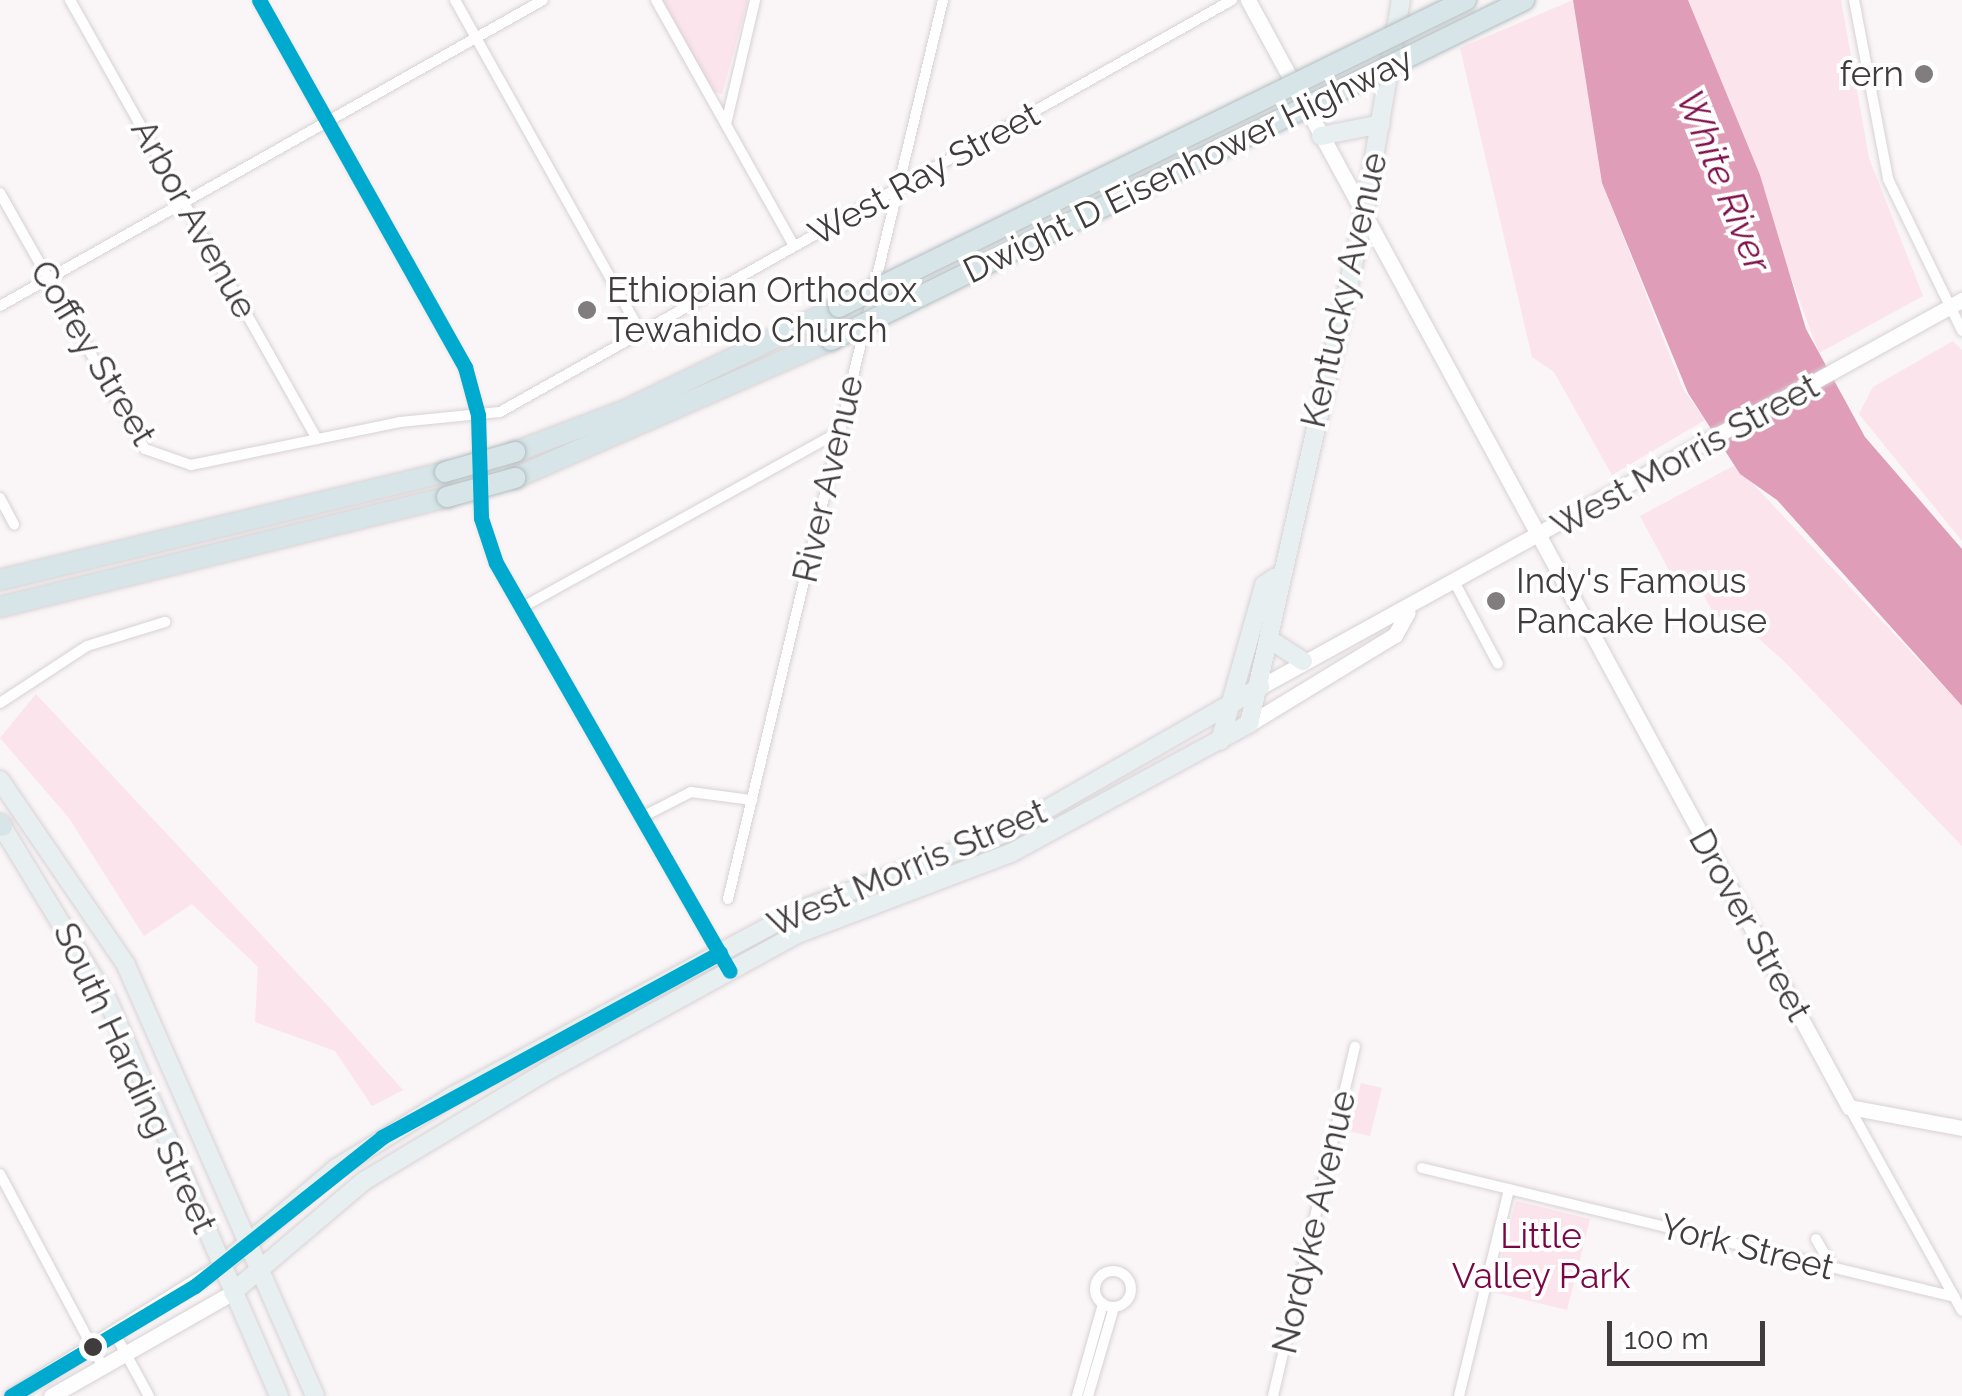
<!DOCTYPE html>
<style>
body{margin:0}
#map{position:relative;width:1962px;height:1396px;overflow:hidden;background:#faf5f7;font-family:Raleway,sans-serif}
div>[style]{position:absolute}
.green>*{inset:0;background:#fbe4ec}
.water>*{inset:0;background:#df9db7}
.roads{filter:drop-shadow(0 0 2px #d7d2d4) drop-shadow(0 0 2px #d7d2d4)}
.street>*{height:10px;margin:-5px;padding:0 5px;transform-origin:5px;border-radius:5px;background:#fefefe}
.street>.ring{margin:-5px;padding:0;box-sizing:content-box;background:none;border:10px solid #fefefe;border-radius:50%}
.secondary>*{height:15px;margin:-7.5px;padding:0 7.5px;transform-origin:7.5px;border-radius:7.5px;background:#fefefe}
.primary>*{height:18px;margin:-9px;padding:0 9px;transform-origin:9px;border-radius:9px;background:#e7eff0}
.highway>*{height:20px;margin:-10px;padding:0 10px;transform-origin:10px;border-radius:10px;background:#d8e5e8}
.bridges{filter:drop-shadow(0 0 2px #b0bcbf) drop-shadow(0 0 2px #b0bcbf)}
.highway-bridge>*{height:20px;margin:-10px;padding:0 10px;transform-origin:10px;border-radius:10px;background:#d8e5e8}
.bus-1>*{height:15px;margin:-7.5px;padding:0 7.5px;transform-origin:7.5px;border-radius:7.5px;background:#00a9ce}
.dots>*{width:28px;height:28px;translate:-50% -50%;box-sizing:border-box;border:5px solid #fff;border-radius:50%}
span{translate:-50% -50%;white-space:nowrap;text-align:center;line-height:1.15;-webkit-text-stroke:8px #fff;paint-order:stroke}
.poi-label{font-size:35px;color:#403b3d}
.right{translate:-100% -50%;text-align:right}
.left{translate:0 -50%;text-align:left}
.street-label{font-size:35px;color:#403b3d}
.park-label{font-size:35px;color:#7a0646}
.water-label{font-size:38px;color:#7f0f4a;font-style:italic}
.scale{position:absolute;left:1607px;top:1321px;width:158px;height:45px;box-sizing:border-box;border:5px solid #403b3d;border-top:0;padding-left:12px;font-size:30px;line-height:35px;white-space:nowrap;color:#403b3d;-webkit-text-stroke:8px #fff;paint-order:stroke}
</style>
<div id="map">
<div class="green">
<div style="clip-path:polygon(662px 0,748px 0,722px 94px,713px 92px)"></div>
<div style="clip-path:polygon(1573px 0,1602px 183px,1683px 389px,1705px 420px,1612px 475px,1554px 372px,1532px 357px,1460px 48px)"></div>
<div style="clip-path:polygon(1688px 0,1841px 0,1869px 158px,1923px 296px,1819px 353px)"></div>
<div style="clip-path:polygon(1953px 341px,1962px 350px,1962px 541px,1859px 414px,1873px 387px)"></div>
<div style="clip-path:polygon(1735px 465px,1962px 706px,1962px 846px,1784px 661px,1729px 612px,1716px 618px,1693px 575px,1676px 583px,1640px 516px)"></div>
<div style="clip-path:polygon(36px 694px,326px 1004px,403px 1090px,372px 1106px,335px 1051px,255px 1022px,258px 967px,192px 904px,144px 936px,69px 818px,0 738px)"></div>
<div style="clip-path:polygon(1361px 1083px,1382px 1088px,1370px 1136px,1349px 1131px)"></div>
<div style="clip-path:polygon(1516px 1201px,1590px 1219px,1567px 1310px,1493px 1292px)"></div>
</div>
<div class="water">
<div style="clip-path:polygon(1573px 0,1688px 0,1760px 175px,1806px 329px,1865px 437px,1962px 549px,1962px 706px,1777px 500px,1740px 474px,1688px 393px,1602px 183px)"></div>
</div>
<div class="roads">
<div class="street">
<div style="left:70px;top:0;width:504px;rotate:60.64deg"></div>
<div style="left:259px;top:0;width:421px;rotate:60.7deg"></div>
<div style="left:465px;top:367px;width:50px;rotate:74.8deg"></div>
<div style="left:478px;top:415px;width:103px;rotate:88.3deg"></div>
<div style="left:481px;top:518px;width:47px;rotate:71.6deg"></div>
<div style="left:496px;top:563px;width:470px;rotate:60.2deg"></div>
<div style="left:455px;top:0;width:381px;rotate:60.8deg"></div>
<div style="left:656px;top:0;width:282px;rotate:60.7deg"></div>
<div style="left:1854px;top:0;width:182px;rotate:79.2deg"></div>
<div style="left:1888px;top:179px;width:169px;rotate:64deg"></div>
<div style="left:726px;top:124px;width:127px;rotate:-76.8deg"></div>
<div style="left:0;top:193px;width:294px;rotate:60.5deg"></div>
<div style="left:145px;top:449px;width:49px;rotate:19.2deg"></div>
<div style="left:191px;top:465px;width:213px;rotate:-11.6deg"></div>
<div style="left:400px;top:422px;width:100px;rotate:-5.7deg"></div>
<div style="left:500px;top:412px;width:840px;rotate:-29.37deg"></div>
<div style="left:0;top:306px;width:623px;rotate:-29.4deg"></div>
<div style="left:0;top:498px;width:30px;rotate:62deg"></div>
<div style="left:1456px;top:585px;width:89px;rotate:62deg"></div>
<div style="left:521px;top:608px;width:365px;rotate:-29deg"></div>
<div style="left:0;top:703px;width:104px;rotate:-33.2deg"></div>
<div style="left:87px;top:646px;width:82px;rotate:-17.1deg"></div>
<div style="left:642px;top:817px;width:55px;rotate:-27deg"></div>
<div style="left:691px;top:792px;width:62px;rotate:7.5deg"></div>
<div style="left:728px;top:899px;width:924px;rotate:-76.55deg"></div>
<div style="left:1849px;top:1107px;width:233px;rotate:61deg"></div>
<div style="left:1422px;top:1168px;width:548px;rotate:13.61deg"></div>
<div style="left:0;top:1174px;width:221px;rotate:61.9deg"></div>
<div style="left:1816px;top:1239px;width:34px;rotate:60deg"></div>
<div class="ring" style="left:1095px;top:1271px;width:26px;height:26px"></div>
<div style="left:115px;top:1334px;width:71px;rotate:61.3deg"></div>
<div style="left:1077px;top:1396px;width:96px;rotate:-74.2deg"></div>
<div style="left:1088px;top:1396px;width:93px;rotate:-73.7deg"></div>
<div style="left:1273px;top:1396px;width:359px;rotate:-76.8deg"></div>
<div style="left:1459px;top:1396px;width:213px;rotate:-76.4deg"></div>
</div>
<div class="secondary">
<div style="left:1248px;top:0;width:1260px;rotate:61.5deg"></div>
<div style="left:1849px;top:1107px;width:115px;rotate:10.5deg"></div>
<div style="left:1260px;top:687px;width:802px;rotate:-28.87deg"></div>
<div style="left:1249px;top:724px;width:171px;rotate:-31.4deg"></div>
<div style="left:1395px;top:635px;width:26px;rotate:-61deg"></div>
<div style="left:11px;top:1396px;width:248px;rotate:-31.8deg"></div>
<div style="left:51px;top:1396px;width:210px;rotate:-29.7deg"></div>
</div>
<div class="primary">
<div style="left:1321px;top:136px;width:61px;rotate:-11.3deg"></div>
<div style="left:1272px;top:641px;width:37px;rotate:33deg"></div>
<div style="left:1220px;top:741px;width:162px;rotate:-74.2deg"></div>
<div style="left:1264px;top:585px;width:14px;rotate:-34deg"></div>
<div style="left:0;top:780px;width:224px;rotate:55.7deg"></div>
<div style="left:126px;top:965px;width:471px;rotate:66.3deg"></div>
<div style="left:0;top:823px;width:210px;rotate:58.8deg"></div>
<div style="left:109px;top:1003px;width:428px;rotate:66.6deg"></div>
<div style="left:222px;top:1265px;width:148px;rotate:-40.3deg"></div>
<div style="left:335px;top:1169px;width:137px;rotate:-31.8deg"></div>
<div style="left:451px;top:1097px;width:396px;rotate:-28.2deg"></div>
<div style="left:800px;top:910px;width:221px;rotate:-20.6deg"></div>
<div style="left:1007px;top:832px;width:292px;rotate:-29.8deg"></div>
<div style="left:233px;top:1292px;width:172px;rotate:-40.3deg"></div>
<div style="left:364px;top:1181px;width:214px;rotate:-31deg"></div>
<div style="left:547px;top:1071px;width:283px;rotate:-28.7deg"></div>
<div style="left:795px;top:935px;width:231px;rotate:-20.8deg"></div>
<div style="left:1011px;top:853px;width:271px;rotate:-28.5deg"></div>
<div style="left:1249px;top:724px;width:521px;rotate:-77.24deg"></div>
<div style="left:1364px;top:216px;width:219px;rotate:-80.3deg"></div>
</div>
<div class="highway">
<div style="left:515px;top:452px;width:119px;rotate:-20.7deg"></div>
<div style="left:626px;top:410px;width:237px;rotate:-25.8deg"></div>
<div style="left:515px;top:478px;width:345px;rotate:-23.6deg"></div>
<div style="left:0;top:580px;width:458px;rotate:-13.6deg"></div>
<div style="left:0;top:607px;width:460px;rotate:-13.8deg"></div>
<div style="left:0;top:824px;width:3px;rotate:45deg"></div>
</div>
</div>
<div class="bridges">
<div class="highway-bridge">
<div style="left:839px;top:307px;width:698px;rotate:-26.09deg"></div>
<div style="left:831px;top:340px;width:772px;rotate:-26.13deg"></div>
<div style="left:445px;top:472px;width:73px;rotate:-15.9deg"></div>
<div style="left:447px;top:497px;width:71px;rotate:-15.6deg"></div>
</div>
</div>
<div class="bus-1">
<div style="left:259px;top:0;width:421px;rotate:60.7deg"></div>
<div style="left:465px;top:367px;width:50px;rotate:74.8deg"></div>
<div style="left:478px;top:415px;width:103px;rotate:88.3deg"></div>
<div style="left:481px;top:518px;width:47px;rotate:71.6deg"></div>
<div style="left:496px;top:563px;width:470px;rotate:60.2deg"></div>
<div style="left:11px;top:1396px;width:214px;rotate:-30.9deg"></div>
<div style="left:195px;top:1286px;width:239px;rotate:-38.5deg"></div>
<div style="left:382px;top:1137px;width:385px;rotate:-28.6deg"></div>
</div>
<div class="dots">
<div style="left:1924px;top:74px;background:#817c7e"></div>
<div style="left:587px;top:310px;background:#817c7e"></div>
<div style="left:1496px;top:601px;background:#817c7e"></div>
<div style="left:93px;top:1347px;background:#403b3d"></div>
</div>
<div class="poi-label">
<span class="right" style="left:1904px;top:74px">fern</span>
<span class="left" style="left:607px;top:310px">Ethiopian Orthodox<br>Tewahido Church</span>
<span class="left" style="left:1516px;top:601px">Indy's Famous<br>Pancake House</span>
</div>
<div class="street-label">
<span style="left:1188px;top:165px;rotate:-26deg">Dwight D Eisenhower Highway</span>
<span style="left:924px;top:174px;rotate:-29deg">West Ray Street</span>
<span style="left:194px;top:219px;rotate:61deg">Arbor Avenue</span>
<span style="left:1344px;top:290px;rotate:-77deg">Kentucky Avenue</span>
<span style="left:93px;top:353px;rotate:59deg">Coffey Street</span>
<span style="left:1685px;top:456px;rotate:-29deg">West Morris Street</span>
<span style="left:828px;top:479px;rotate:-77deg">River Avenue</span>
<span style="left:907px;top:868px;rotate:-23deg">West Morris Street</span>
<span style="left:1750px;top:925px;rotate:61deg">Drover Street</span>
<span style="left:135px;top:1078px;rotate:65deg">South Harding Street</span>
<span style="left:1314px;top:1222px;rotate:-77deg">Nordyke Avenue</span>
<span style="left:1747px;top:1247px;rotate:14deg">York Street</span>
</div>
<div class="park-label">
<span style="left:1541px;top:1256px">Little<br>Valley Park</span>
</div>
<div class="water-label">
<span style="left:1724px;top:181px;rotate:68deg">White River</span>
</div>
<div class="scale">100 m</div>
</div>
